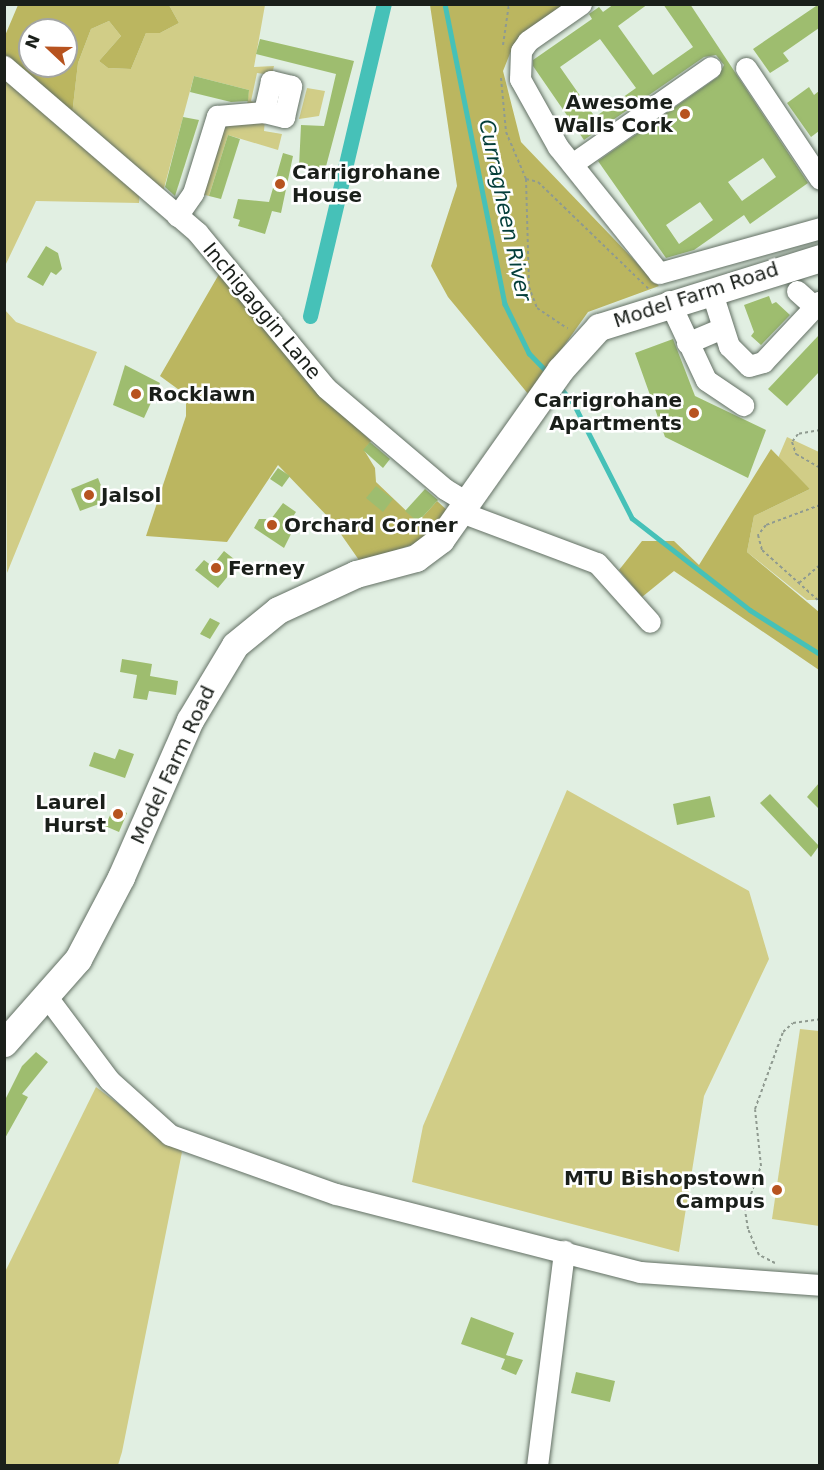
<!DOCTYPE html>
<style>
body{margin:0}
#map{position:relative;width:824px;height:1470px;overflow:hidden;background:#e1efe2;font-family:"DejaVu Sans",sans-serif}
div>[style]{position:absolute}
.green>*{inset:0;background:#d1cd87}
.forest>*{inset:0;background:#bbb660}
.stream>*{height:4.5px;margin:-2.25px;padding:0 2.25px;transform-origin:2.25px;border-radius:2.25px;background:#46c1b8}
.canal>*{height:15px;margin:-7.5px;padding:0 7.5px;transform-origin:7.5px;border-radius:7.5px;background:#46c1b8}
.building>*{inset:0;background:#9ebd6f}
.path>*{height:2px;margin-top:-1px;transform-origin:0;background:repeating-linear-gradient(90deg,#8f9a90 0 3px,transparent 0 6px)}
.roads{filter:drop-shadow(0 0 2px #637064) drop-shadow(0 0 2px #637064)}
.minor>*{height:21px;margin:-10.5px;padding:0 10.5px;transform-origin:10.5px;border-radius:10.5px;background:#fff}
.major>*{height:27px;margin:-13.5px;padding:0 13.5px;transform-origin:13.5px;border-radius:13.5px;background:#fff}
.dots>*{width:16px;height:16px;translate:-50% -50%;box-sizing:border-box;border:3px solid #fff;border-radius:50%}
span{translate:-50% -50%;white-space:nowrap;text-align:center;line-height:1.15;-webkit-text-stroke:5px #fff;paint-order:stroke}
.poi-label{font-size:20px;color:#1a1f1a;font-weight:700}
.right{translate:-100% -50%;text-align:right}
.left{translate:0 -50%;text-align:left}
.street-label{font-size:20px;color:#1a1f1a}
.water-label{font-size:21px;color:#043e3a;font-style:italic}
.frame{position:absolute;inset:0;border:6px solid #1a1f1a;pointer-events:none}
.north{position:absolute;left:18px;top:18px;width:60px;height:60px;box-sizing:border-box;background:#fff;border:2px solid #a3a5a3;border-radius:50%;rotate:292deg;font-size:16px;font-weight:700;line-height:24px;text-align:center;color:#1a1f1a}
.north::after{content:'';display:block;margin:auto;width:21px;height:27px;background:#b7531f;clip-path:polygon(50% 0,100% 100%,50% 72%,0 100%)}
</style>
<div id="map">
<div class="green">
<div style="clip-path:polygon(169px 5px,265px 5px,254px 67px,274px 66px,272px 75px,257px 73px,251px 101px,260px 104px,247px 110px,232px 106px,247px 105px,249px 90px,194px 76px,163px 192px,72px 115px,78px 63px,91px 29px,109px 21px,121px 36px,99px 61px,108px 68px,131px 69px,146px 33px,160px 33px,179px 23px)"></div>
<div style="clip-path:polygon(4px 80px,140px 188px,139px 203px,36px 201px,5px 266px)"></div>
<div style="clip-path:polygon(307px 88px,325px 91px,319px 116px,299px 119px)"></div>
<div style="clip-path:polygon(265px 120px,264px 131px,282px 134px,278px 150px,228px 135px,209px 196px,201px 194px,225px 124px)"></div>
<div style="clip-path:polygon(5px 310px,16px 322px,97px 352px,7px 573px)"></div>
<div style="clip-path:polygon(787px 437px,819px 452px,819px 600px,807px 600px,747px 552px,754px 516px,810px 489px,778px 458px)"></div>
<div style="clip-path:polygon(567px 790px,749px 891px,769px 959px,704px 1096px,679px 1252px,412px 1182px,423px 1126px)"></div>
<div style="clip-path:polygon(800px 1029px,819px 1031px,819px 1226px,772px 1219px)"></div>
<div style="clip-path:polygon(96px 1087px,182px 1152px,122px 1452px,118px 1465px,5px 1465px,4px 1274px)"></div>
</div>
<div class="forest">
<div style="clip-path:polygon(evenodd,18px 5px,169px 5px,179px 23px,160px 33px,146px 33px,131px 69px,108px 68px,99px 61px,121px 36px,109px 21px,91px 29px,78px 63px,72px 115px,5px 59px,4px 38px,18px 5px,30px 30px,66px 30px,66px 66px,30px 66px,30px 30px)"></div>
<div style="clip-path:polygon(430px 5px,570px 5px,513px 46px,503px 71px,521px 142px,659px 286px,588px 312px,529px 395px,448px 297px,431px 266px,457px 186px)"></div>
<div style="clip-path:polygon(222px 269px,315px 389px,371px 441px,364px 450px,375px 468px,376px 482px,418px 522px,437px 501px,448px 511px,422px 541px,361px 563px,331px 520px,278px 465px,227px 542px,146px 536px,186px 416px,186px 395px,160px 376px)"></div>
<div style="clip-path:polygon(771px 449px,810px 489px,754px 516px,747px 552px,819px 612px,819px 670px,674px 571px,642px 597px,619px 570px,642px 541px,674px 541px,699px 565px)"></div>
</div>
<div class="stream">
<div style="left:445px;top:4px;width:306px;rotate:78.7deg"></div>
<div style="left:505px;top:304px;width:55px;rotate:63.9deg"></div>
<div style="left:529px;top:353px;width:28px;rotate:46deg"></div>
<div style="left:559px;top:386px;width:23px;rotate:50deg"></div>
<div style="left:574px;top:404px;width:128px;rotate:63deg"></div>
<div style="left:632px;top:518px;width:150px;rotate:37.9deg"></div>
<div style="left:750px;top:610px;width:83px;rotate:32.2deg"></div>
</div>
<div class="canal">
<div style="left:310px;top:316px;width:321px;rotate:-76.7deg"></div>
</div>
<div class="building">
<div style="clip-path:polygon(evenodd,614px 4px,648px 4px,618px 26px,653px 75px,693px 47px,663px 4px,690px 4px,808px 183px,750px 224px,744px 215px,694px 250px,666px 258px,598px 161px,718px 77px,724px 65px,716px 55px,704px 57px,584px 140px,533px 66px,533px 60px,592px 19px,589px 14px,599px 7px,603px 12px,614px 4px,600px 39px,636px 88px,595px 117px,560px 67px,600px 39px,614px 4px,763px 158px,776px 177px,742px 201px,728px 182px,763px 158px,614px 4px,700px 202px,713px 220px,679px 244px,666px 225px,700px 202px)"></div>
<div style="clip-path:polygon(819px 4px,819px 28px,783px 53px,789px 61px,770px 73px,753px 49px)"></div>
<div style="clip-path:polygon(260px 39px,354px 61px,324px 174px,299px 167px,301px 125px,324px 126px,336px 74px,256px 54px)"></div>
<div style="clip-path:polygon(194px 76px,249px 90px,248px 101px,231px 102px,190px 92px)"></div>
<div style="clip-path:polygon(809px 87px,814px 95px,819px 91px,819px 131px,811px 137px,787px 103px)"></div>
<div style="clip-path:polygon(183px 117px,199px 120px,175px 196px,165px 187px)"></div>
<div style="clip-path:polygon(228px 135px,240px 139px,221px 199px,209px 196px)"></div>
<div style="clip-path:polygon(283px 153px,293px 156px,281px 213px,272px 211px,265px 234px,238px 226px,240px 220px,233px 218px,238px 199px,269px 202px)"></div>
<div style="clip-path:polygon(46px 246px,58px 253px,62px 269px,56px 275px,51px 272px,43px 286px,27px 277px)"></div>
<div style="clip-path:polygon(769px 296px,772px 304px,776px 302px,790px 315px,761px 345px,751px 336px,754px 332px,744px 305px)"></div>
<div style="clip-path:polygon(819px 335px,819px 372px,787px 406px,768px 389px)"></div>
<div style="clip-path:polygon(673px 339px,695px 396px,766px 430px,748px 478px,665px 437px,635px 353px)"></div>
<div style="clip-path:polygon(125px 365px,160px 383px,144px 418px,113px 405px)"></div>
<div style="clip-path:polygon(370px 442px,390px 459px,383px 468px,363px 450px)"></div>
<div style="clip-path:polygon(278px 468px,290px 476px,282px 487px,270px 479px)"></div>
<div style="clip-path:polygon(98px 478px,107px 501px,80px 511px,71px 489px)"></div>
<div style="clip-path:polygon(376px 486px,393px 499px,383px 512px,366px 498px)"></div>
<div style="clip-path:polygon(425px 489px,438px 500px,418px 522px,405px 511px)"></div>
<div style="clip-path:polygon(283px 503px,296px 512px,288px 524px,294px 528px,284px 548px,254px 528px,259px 519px,271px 519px)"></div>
<div style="clip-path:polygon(224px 551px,239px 563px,218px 588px,195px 570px,204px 560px,212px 566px)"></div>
<div style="clip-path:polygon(210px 618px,220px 623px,210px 639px,200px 634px)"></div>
<div style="clip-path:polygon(122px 659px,152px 664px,150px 676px,178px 681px,176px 695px,149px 691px,147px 700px,133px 698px,137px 675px,120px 672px)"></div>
<div style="clip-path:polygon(119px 749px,134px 754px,125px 778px,89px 766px,94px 752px,115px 759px)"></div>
<div style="clip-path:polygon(819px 783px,819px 809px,807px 797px)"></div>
<div style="clip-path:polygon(770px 794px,819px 846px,811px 857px,760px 803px)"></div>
<div style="clip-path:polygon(710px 796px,715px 817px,677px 825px,673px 804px)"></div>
<div style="clip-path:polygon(114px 807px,127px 813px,119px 832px,105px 826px)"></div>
<div style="clip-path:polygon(36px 1052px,48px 1062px,22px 1094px,28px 1097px,4px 1140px,4px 1102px,22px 1066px)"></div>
<div style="clip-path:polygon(471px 1317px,514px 1333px,506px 1355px,523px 1360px,516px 1375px,501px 1369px,505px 1359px,461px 1344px)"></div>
<div style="clip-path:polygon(576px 1372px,615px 1381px,610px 1402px,571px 1393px)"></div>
</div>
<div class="path">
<div style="left:503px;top:45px;width:41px;rotate:-81.7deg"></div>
<div style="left:501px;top:78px;width:54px;rotate:84.7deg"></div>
<div style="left:506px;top:132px;width:51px;rotate:66.9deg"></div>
<div style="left:526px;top:179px;width:12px;rotate:14deg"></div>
<div style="left:538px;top:182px;width:156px;rotate:44deg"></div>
<div style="left:526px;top:179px;width:108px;rotate:88.4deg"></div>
<div style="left:529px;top:287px;width:22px;rotate:69deg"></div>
<div style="left:537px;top:308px;width:37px;rotate:34deg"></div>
<div style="left:820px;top:430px;width:22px;rotate:170deg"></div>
<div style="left:798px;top:434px;width:10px;rotate:127deg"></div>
<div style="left:792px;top:442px;width:13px;rotate:72deg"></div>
<div style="left:796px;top:454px;width:28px;rotate:30deg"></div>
<div style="left:820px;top:505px;width:58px;rotate:159.7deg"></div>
<div style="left:766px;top:525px;width:13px;rotate:129deg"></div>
<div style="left:758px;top:535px;width:16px;rotate:75deg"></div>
<div style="left:762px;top:550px;width:78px;rotate:41.9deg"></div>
<div style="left:799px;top:583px;width:28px;rotate:-41deg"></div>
<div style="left:775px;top:1263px;width:18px;rotate:-153deg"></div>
<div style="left:759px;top:1255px;width:28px;rotate:-113deg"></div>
<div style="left:748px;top:1229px;width:18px;rotate:-99deg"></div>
<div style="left:745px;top:1211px;width:48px;rotate:-70.4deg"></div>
<div style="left:761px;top:1166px;width:57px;rotate:-96deg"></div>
<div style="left:755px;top:1109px;width:82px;rotate:-70deg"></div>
<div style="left:783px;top:1032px;width:13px;rotate:-42deg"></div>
<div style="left:793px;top:1023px;width:27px;rotate:-8deg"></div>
</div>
<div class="roads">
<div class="minor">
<div style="left:581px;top:4px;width:65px;rotate:145.1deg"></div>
<div style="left:528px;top:41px;width:12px;rotate:125deg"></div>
<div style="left:521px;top:51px;width:28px;rotate:92deg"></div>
<div style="left:520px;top:79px;width:78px;rotate:60.8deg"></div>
<div style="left:558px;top:147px;width:161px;rotate:51.3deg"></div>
<div style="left:659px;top:273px;width:167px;rotate:-15.6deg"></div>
<div style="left:4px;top:66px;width:255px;rotate:40.7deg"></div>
<div style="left:197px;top:232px;width:202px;rotate:50.4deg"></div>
<div style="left:326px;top:388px;width:156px;rotate:40.3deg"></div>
<div style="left:445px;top:489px;width:27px;rotate:31deg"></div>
<div style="left:746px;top:68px;width:133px;rotate:56.3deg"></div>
<div style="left:572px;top:164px;width:169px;rotate:-34.9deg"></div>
<div style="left:177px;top:216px;width:28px;rotate:-55deg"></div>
<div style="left:193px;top:193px;width:81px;rotate:-72.7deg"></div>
<div style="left:217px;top:116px;width:47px;rotate:-4.9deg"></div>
<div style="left:264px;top:112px;width:21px;rotate:14deg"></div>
<div style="left:284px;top:117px;width:32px;rotate:-77deg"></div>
<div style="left:291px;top:86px;width:21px;rotate:-166deg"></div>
<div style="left:271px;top:81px;width:32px;rotate:103deg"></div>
<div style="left:711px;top:290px;width:59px;rotate:72.2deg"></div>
<div style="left:729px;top:346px;width:28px;rotate:45deg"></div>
<div style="left:749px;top:366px;width:15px;rotate:-16deg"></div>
<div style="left:763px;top:362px;width:83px;rotate:-46.9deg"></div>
<div style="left:797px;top:291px;width:24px;rotate:42deg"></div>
<div style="left:669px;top:301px;width:87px;rotate:64.9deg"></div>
<div style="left:706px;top:380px;width:45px;rotate:34deg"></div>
<div style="left:687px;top:343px;width:38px;rotate:-23deg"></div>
<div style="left:461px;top:512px;width:145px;rotate:20.6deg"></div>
<div style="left:597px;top:563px;width:79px;rotate:48.1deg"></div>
<div style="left:47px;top:997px;width:104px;rotate:53.2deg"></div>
<div style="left:109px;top:1080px;width:82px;rotate:42deg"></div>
<div style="left:170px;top:1135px;width:176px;rotate:19.6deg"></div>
<div style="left:336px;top:1194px;width:314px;rotate:14.4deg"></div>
<div style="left:640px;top:1272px;width:180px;rotate:4.1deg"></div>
<div style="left:537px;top:1466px;width:217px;rotate:-82.8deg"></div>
</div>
<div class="major">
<div style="left:4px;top:1043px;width:112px;rotate:-48.6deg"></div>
<div style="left:78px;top:959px;width:93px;rotate:-62.3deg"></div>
<div style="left:121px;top:877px;width:171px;rotate:-66.3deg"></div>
<div style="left:190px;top:720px;width:87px;rotate:-59deg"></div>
<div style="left:235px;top:645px;width:55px;rotate:-39.1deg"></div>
<div style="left:278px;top:610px;width:86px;rotate:-24.8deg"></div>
<div style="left:356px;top:574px;width:62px;rotate:-14.9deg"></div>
<div style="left:416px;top:558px;width:31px;rotate:-37deg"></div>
<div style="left:441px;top:539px;width:207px;rotate:-54.8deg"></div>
<div style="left:560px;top:370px;width:58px;rotate:-47.8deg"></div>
<div style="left:599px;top:327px;width:232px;rotate:-17.3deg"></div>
</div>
</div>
<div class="dots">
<div style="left:685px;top:114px;background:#b7531f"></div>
<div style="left:280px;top:184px;background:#b7531f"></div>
<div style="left:136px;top:394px;background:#b7531f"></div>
<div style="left:694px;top:413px;background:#b7531f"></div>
<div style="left:89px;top:495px;background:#b7531f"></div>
<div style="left:272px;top:525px;background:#b7531f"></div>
<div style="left:216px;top:568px;background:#b7531f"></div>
<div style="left:118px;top:814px;background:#b7531f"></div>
<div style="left:777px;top:1190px;background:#b7531f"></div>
</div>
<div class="poi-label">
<span class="right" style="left:673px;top:114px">Awesome<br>Walls Cork</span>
<span class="left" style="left:292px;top:184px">Carrigrohane<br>House</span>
<span class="left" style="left:148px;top:394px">Rocklawn</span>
<span class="right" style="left:682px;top:412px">Carrigrohane<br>Apartments</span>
<span class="left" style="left:101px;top:495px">Jalsol</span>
<span class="left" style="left:284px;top:525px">Orchard Corner</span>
<span class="left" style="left:228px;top:568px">Ferney</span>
<span class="right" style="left:106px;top:814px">Laurel<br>Hurst</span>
<span class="right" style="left:765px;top:1190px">MTU Bishopstown<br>Campus</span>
</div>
<div class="street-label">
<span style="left:696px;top:295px;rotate:-18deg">Model Farm Road</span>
<span style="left:262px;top:311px;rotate:50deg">Inchigaggin Lane</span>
<span style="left:173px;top:765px;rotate:-65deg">Model Farm Road</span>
</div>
<div class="water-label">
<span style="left:505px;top:210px;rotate:78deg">Curragheen River</span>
</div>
<div class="frame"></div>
<div class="north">N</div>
</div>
